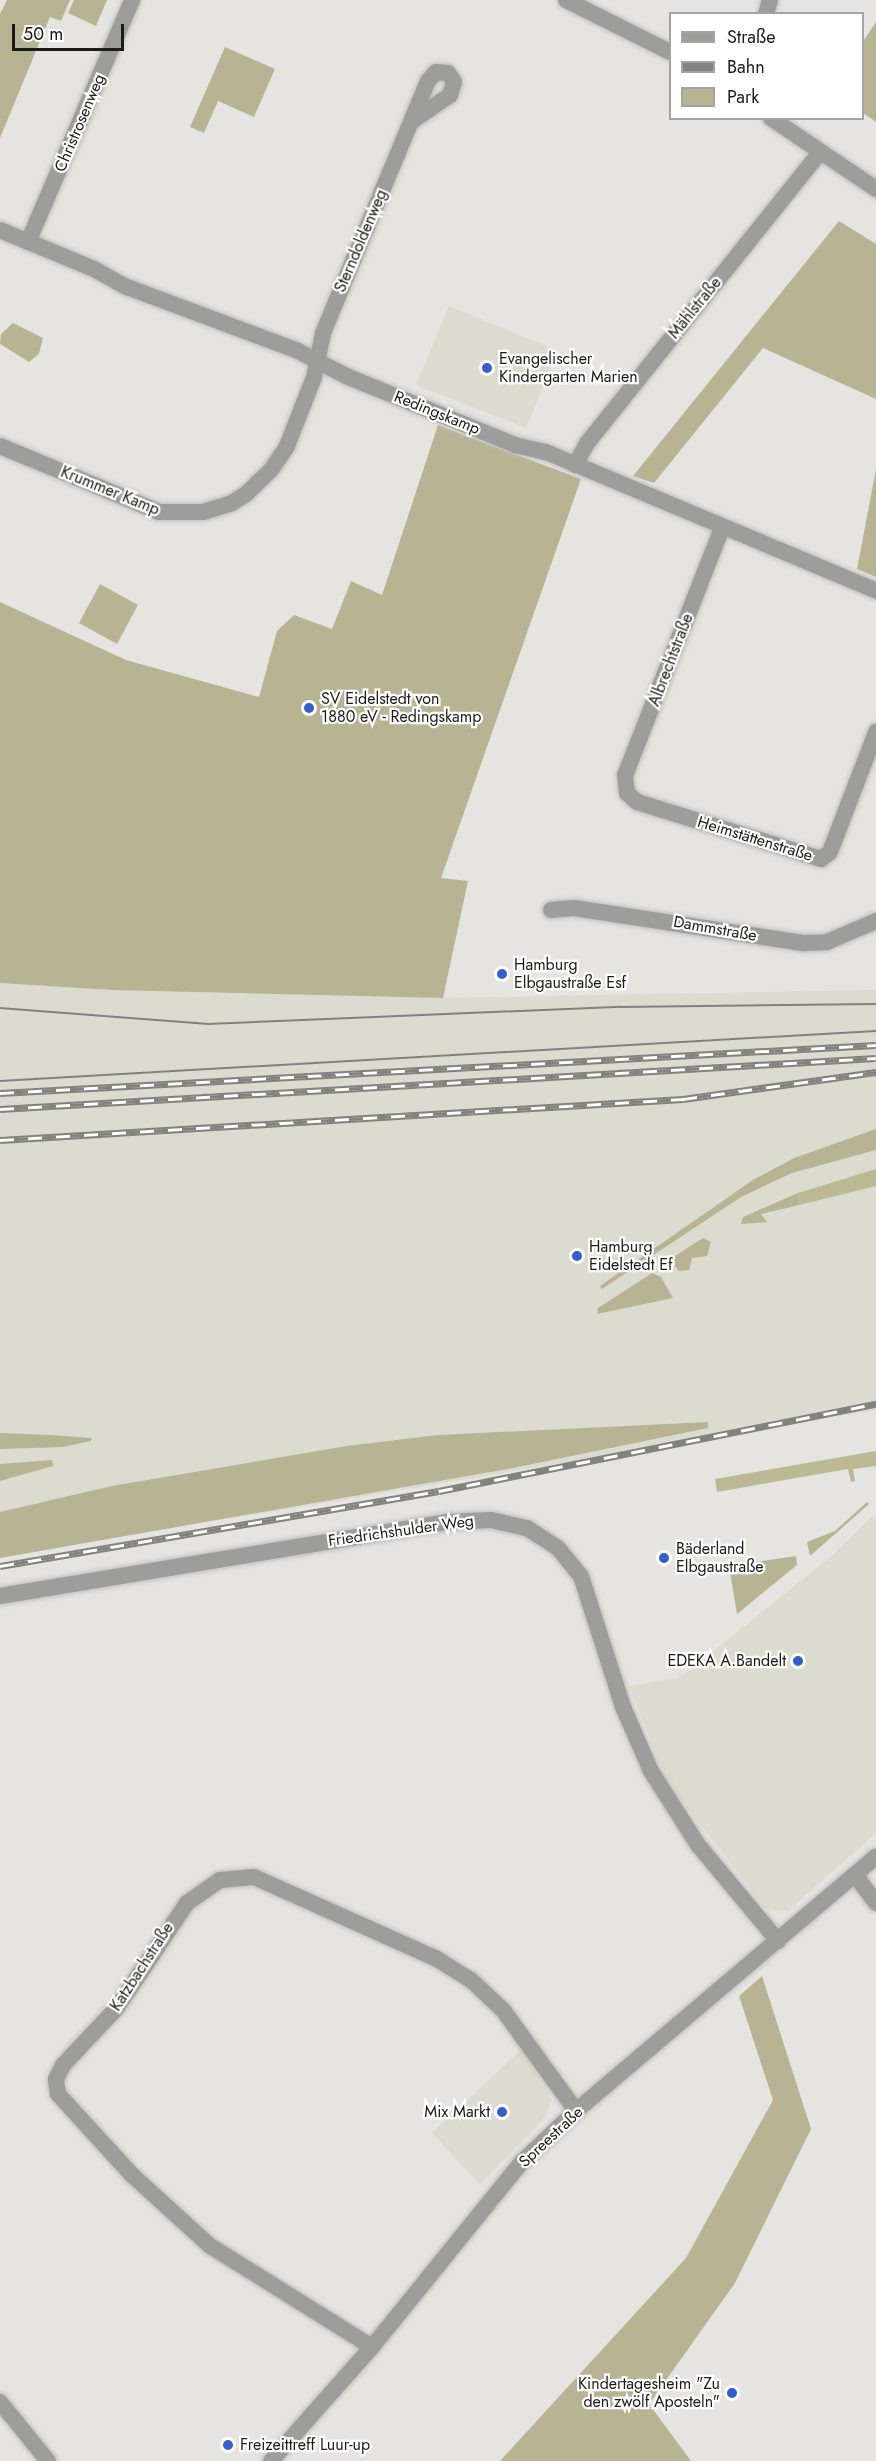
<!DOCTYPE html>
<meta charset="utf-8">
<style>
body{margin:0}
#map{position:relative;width:876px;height:2461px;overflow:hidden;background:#e5e4e0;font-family:Jost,sans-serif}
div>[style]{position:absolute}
.built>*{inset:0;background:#dcdbcf}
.green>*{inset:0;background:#b8b493}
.forest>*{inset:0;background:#bcb893}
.roads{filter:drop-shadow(0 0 2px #c0c0bc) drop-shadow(0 0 2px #c0c0bc)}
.minor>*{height:16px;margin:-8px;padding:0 8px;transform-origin:8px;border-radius:8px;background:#9d9d9b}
.tram>*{height:1.5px;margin:-0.75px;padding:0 0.75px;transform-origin:0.75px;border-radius:0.75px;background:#82827f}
.rail>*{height:7px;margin-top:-3.5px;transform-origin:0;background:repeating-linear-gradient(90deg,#fff 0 14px,#82827f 0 28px);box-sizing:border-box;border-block:2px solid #82827f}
.dots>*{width:16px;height:16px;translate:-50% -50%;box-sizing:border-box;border:3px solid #fff;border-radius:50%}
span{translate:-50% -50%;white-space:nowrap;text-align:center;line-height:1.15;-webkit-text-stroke:4.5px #fff;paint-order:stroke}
.street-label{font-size:16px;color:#1a1a18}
.poi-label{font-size:16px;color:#1a1a18}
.left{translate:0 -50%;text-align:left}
.right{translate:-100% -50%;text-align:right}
.legend{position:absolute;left:669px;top:12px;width:195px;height:108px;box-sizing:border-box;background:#fff;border:2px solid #a3a3a3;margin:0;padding:8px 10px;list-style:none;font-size:18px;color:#1a1a18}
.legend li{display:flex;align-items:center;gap:12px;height:30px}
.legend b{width:30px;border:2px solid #a3a3a3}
.scale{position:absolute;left:12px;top:24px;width:112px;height:27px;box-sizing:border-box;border:3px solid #1a1a18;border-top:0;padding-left:8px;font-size:18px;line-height:21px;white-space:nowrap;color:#1a1a18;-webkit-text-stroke:4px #fff;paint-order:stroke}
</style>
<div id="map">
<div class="built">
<div style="clip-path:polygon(449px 306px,558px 351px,526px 428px,416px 385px)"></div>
<div style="clip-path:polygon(0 983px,111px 990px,443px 998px,876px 990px,876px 1410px,247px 1516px,0 1549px)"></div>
<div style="clip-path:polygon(876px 1513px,876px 1833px,788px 1911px,766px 1909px,681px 1799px,660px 1763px,629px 1686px,677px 1678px,689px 1671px,829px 1558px)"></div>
<div style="clip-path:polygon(522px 2049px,552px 2100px,546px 2116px,480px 2185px,432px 2133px)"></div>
</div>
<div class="green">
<div style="clip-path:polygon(7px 0,70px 0,61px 21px,50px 17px,0 138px,0 14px)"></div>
<div style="clip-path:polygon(74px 0,107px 0,96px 26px,68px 13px)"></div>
<div style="clip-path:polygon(876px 22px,876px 122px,863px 113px,862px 43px)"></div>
<div style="clip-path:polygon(225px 47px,275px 69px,254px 117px,218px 101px,204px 133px,190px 127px)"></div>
<div style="clip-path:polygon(839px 221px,876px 244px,876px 399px,763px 348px,654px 483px,633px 476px)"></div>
<div style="clip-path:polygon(13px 323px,43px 338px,39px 354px,29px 362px,0 344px,1px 334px)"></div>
<div style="clip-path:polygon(438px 425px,581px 479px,441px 878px,468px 881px,443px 998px,111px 990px,0 983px,0 602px,126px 660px,259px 697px,277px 631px,294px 615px,332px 629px,351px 581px,382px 595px)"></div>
<div style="clip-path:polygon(876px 469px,876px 577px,857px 569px)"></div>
<div style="clip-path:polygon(100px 584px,138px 605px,117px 644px,79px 623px)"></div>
<div style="clip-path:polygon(876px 1129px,876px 1150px,792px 1173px,741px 1197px,602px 1289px,600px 1286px,753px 1180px,794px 1158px)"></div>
<div style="clip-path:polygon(798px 1193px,799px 1205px,761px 1214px,767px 1222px,741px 1224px,743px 1217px)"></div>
<div style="clip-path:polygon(703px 1238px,711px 1242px,707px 1256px,692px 1258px,689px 1270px,679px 1271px,674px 1265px,675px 1256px)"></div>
<div style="clip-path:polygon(652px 1273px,661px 1277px,673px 1298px,597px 1314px,598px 1308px)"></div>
<div style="clip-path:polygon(708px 1422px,708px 1428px,513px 1468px,0 1558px,0 1512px,112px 1486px,347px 1446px,438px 1435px)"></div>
<div style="clip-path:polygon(0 1433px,51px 1435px,92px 1438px,91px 1441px,63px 1447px,0 1449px)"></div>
<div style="clip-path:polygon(52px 1460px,53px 1466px,0 1481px,0 1464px)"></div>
<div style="clip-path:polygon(867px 1502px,869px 1504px,810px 1556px,807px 1542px,835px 1531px)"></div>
<div style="clip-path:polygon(796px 1556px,797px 1565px,737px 1614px,729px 1566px)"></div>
<div style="clip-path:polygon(762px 1976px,811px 2129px,735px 2283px,649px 2404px,691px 2461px,500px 2461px,686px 2258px,773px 2100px,739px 1996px)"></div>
</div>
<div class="forest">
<div style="clip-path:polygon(876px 1169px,876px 1186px,799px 1205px,798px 1193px)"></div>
<div style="clip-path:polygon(876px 1451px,876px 1466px,853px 1469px,855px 1481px,851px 1482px,848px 1469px,717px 1492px,715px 1479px)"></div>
</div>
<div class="roads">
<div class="minor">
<div style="left:566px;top:0;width:116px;rotate:26.6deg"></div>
<div style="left:766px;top:14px;width:15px;rotate:-74deg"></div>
<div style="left:771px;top:118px;width:127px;rotate:34.1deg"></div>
<div style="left:0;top:230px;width:102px;rotate:22.5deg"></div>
<div style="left:94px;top:269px;width:38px;rotate:29deg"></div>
<div style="left:127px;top:287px;width:183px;rotate:20.5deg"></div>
<div style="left:298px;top:351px;width:54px;rotate:27.5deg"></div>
<div style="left:346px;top:376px;width:183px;rotate:22.2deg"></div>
<div style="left:515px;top:445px;width:32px;rotate:13deg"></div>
<div style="left:546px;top:452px;width:358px;rotate:22.8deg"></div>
<div style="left:28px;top:242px;width:263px;rotate:-66.7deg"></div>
<div style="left:0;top:446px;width:172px;rotate:22.5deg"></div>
<div style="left:159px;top:512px;width:44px"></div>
<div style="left:203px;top:512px;width:30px;rotate:-17deg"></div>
<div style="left:232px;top:503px;width:17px;rotate:-33deg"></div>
<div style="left:246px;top:494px;width:35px;rotate:-44deg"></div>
<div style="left:271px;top:470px;width:29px;rotate:-56deg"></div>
<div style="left:287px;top:446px;width:74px;rotate:-68.6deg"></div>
<div style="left:314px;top:377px;width:45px;rotate:-78.4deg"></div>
<div style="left:323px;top:333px;width:273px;rotate:-67.4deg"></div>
<div style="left:428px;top:81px;width:12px;rotate:-48deg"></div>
<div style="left:436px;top:72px;width:12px;rotate:5deg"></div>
<div style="left:448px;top:73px;width:11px;rotate:56deg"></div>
<div style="left:454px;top:82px;width:14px;rotate:107deg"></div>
<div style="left:450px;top:95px;width:47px;rotate:145.3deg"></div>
<div style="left:575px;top:465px;width:26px;rotate:-61deg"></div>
<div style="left:588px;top:442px;width:369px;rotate:-51.3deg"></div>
<div style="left:722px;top:528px;width:265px;rotate:111.4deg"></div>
<div style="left:625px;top:775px;width:18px;rotate:84deg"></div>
<div style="left:627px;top:793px;width:13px;rotate:42deg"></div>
<div style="left:637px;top:802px;width:193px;rotate:17.2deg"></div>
<div style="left:821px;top:859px;width:11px;rotate:-38deg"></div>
<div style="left:830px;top:852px;width:129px;rotate:-69deg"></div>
<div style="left:551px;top:910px;width:23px;rotate:-5deg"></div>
<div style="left:574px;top:908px;width:233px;rotate:8.7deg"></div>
<div style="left:804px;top:943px;width:23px;rotate:-2deg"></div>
<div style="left:827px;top:942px;width:53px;rotate:-23.2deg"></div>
<div style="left:0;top:1596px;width:454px;rotate:-9.4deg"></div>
<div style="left:448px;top:1522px;width:43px;rotate:-2.7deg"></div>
<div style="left:491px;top:1520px;width:37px;rotate:13deg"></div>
<div style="left:527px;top:1528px;width:37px;rotate:33deg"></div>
<div style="left:558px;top:1548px;width:36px;rotate:51deg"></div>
<div style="left:581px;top:1576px;width:138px;rotate:72.2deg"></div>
<div style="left:623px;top:1707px;width:70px;rotate:66.4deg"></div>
<div style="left:651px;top:1771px;width:88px;rotate:57.6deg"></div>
<div style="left:698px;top:1845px;width:125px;rotate:50.2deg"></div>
<div style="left:855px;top:1875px;width:35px;rotate:53deg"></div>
<div style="left:372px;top:2347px;width:192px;rotate:-148deg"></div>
<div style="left:209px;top:2245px;width:104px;rotate:-137.7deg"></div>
<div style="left:132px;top:2175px;width:110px;rotate:-132.4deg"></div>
<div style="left:58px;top:2094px;width:15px;rotate:-98deg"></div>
<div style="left:56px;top:2079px;width:16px;rotate:-63deg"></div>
<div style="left:63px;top:2065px;width:77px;rotate:-46.6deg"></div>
<div style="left:116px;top:2009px;width:128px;rotate:-56.2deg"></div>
<div style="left:187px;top:1903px;width:40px;rotate:-34.9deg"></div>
<div style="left:220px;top:1880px;width:34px;rotate:-5deg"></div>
<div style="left:254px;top:1877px;width:201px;rotate:24.1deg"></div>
<div style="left:437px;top:1959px;width:40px;rotate:32deg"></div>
<div style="left:471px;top:1980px;width:44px;rotate:43.2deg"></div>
<div style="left:503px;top:2010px;width:125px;rotate:54.1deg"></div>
<div style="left:0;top:2402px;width:76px;rotate:50.9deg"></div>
<div style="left:271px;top:2461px;width:152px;rotate:-48.5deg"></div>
<div style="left:372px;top:2347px;width:238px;rotate:-51deg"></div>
<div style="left:522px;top:2162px;width:74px;rotate:-43.4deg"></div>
<div style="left:576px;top:2111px;width:393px;rotate:-40.3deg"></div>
</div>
</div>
<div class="tram">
<div style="left:0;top:1008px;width:209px;rotate:4.4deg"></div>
<div style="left:208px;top:1024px;width:413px;rotate:-2.4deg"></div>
<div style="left:621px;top:1007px;width:255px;rotate:-0.7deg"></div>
<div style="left:0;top:1081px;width:877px;rotate:-3.27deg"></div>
</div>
<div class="rail">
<div style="left:0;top:1093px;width:877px;rotate:-3.14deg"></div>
<div style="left:0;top:1109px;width:877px;rotate:-3.33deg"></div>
<div style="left:0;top:1140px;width:684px;rotate:-3.44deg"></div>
<div style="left:683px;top:1099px;width:195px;rotate:-8deg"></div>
<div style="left:0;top:1566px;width:445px;rotate:-9.7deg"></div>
<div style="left:439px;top:1491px;width:446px;rotate:-11.3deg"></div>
</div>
<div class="dots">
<div style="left:487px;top:368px;background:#345dcd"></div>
<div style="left:309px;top:708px;background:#345dcd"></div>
<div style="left:502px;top:974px;background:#345dcd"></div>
<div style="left:577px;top:1256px;background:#345dcd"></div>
<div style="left:664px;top:1558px;background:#345dcd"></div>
<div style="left:798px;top:1661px;background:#345dcd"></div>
<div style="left:502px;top:2112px;background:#345dcd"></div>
<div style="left:732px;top:2393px;background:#345dcd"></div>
<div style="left:228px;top:2445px;background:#345dcd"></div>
</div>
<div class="street-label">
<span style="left:80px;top:123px;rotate:-67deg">Christrosenweg</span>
<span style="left:361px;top:241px;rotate:-67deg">Sterndoldenweg</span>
<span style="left:695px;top:308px;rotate:-51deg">Mählstraße</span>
<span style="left:437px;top:413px;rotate:22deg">Redingskamp</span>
<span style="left:110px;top:491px;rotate:22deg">Krummer Kamp</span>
<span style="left:671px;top:660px;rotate:-69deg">Albrechtstraße</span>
<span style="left:755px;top:839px;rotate:17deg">Heimstättenstraße</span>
<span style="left:715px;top:929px;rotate:10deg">Dammstraße</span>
<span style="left:401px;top:1531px;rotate:-8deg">Friedrichshulder Weg</span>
<span style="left:142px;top:1967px;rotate:-57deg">Katzbachstraße</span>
<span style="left:551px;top:2137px;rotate:-43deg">Spreestraße</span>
</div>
<div class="poi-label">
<span class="left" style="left:499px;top:368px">Evangelischer<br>Kindergarten Marien</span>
<span class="left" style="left:321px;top:708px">SV Eidelstedt von<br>1880 eV - Redingskamp</span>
<span class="left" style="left:514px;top:974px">Hamburg<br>Elbgaustraße Esf</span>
<span class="left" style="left:589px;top:1256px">Hamburg<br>Eidelstedt Ef</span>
<span class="left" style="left:676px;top:1558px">Bäderland<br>Elbgaustraße</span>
<span class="right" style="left:786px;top:1661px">EDEKA A.Bandelt</span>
<span class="right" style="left:490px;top:2112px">Mix Markt</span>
<span class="right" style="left:720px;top:2393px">Kindertagesheim "Zu<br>den zwölf Aposteln"</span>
<span class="left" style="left:240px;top:2445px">Freizeittreff Luur-up</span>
</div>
<ul class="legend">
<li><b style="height:8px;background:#9d9d9b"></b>Straße</li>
<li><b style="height:8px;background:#82827f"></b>Bahn</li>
<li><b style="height:16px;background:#b8b493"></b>Park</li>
</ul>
<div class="scale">50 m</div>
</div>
